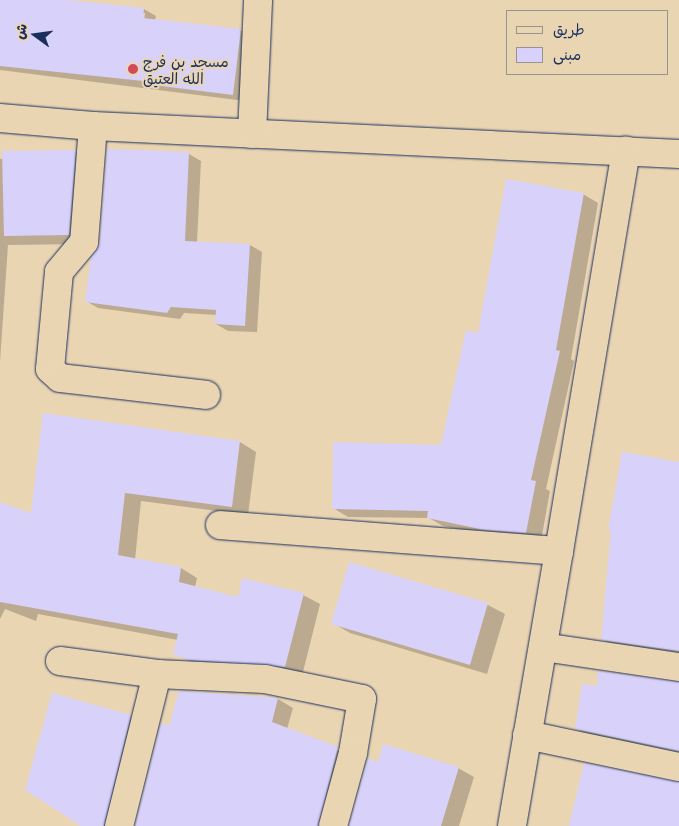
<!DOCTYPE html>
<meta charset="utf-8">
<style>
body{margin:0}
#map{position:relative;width:679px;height:826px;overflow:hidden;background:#ead5b3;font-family:"Playpen Sans","Playpen Sans Arabic",sans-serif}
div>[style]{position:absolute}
.shadow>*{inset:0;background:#0003}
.building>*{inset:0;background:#d8d1f9}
.roads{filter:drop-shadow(0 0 1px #1b2f5e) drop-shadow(0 0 1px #1b2f5e)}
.minor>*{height:28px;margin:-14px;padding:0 14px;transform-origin:14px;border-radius:14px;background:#ead5b3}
.dots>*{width:14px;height:14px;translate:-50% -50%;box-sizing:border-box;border:2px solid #ead5b3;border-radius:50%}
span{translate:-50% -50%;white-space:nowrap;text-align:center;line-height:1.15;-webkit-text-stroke:4px #ead5b3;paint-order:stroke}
.poi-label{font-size:15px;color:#1b2f5e}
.left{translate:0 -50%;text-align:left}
.legend{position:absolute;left:506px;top:10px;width:162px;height:65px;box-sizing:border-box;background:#ead5b3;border:1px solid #979391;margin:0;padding:6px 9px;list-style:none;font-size:15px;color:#1b2f5e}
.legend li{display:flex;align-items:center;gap:10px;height:25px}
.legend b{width:25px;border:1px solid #979391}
.north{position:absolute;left:10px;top:10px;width:50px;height:50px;-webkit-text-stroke:4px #ead5b3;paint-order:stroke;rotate:284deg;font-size:14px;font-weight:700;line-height:20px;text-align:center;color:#1b2f5e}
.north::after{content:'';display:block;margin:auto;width:18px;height:22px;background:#1b2f5e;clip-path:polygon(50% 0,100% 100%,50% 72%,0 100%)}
</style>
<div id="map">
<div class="shadow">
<div style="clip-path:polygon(evenodd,0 0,55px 0,144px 9px,156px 16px,155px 20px,240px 30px,252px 37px,245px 101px,0 70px,0 0,142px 13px,145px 13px,144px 24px,141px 24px,142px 13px)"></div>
<div style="clip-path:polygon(108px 150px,189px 154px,201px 161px,197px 242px,250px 245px,262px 252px,257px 332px,228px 331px,216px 324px,217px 315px,184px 313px,180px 319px,98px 308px,86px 301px,101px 244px)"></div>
<div style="clip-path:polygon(75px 151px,91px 160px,85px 244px,8px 245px,0 362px,0 159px)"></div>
<div style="clip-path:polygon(583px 194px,598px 203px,571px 359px,574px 361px,546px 489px,550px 491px,541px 541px,501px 538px,443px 526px,429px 518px,348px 517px,333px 508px,442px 446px,479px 334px)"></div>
<div style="clip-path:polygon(240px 442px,256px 452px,248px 515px,141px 501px,135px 560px,181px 568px,197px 578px,195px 587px,239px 598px,303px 595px,320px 604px,302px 676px,191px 662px,175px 653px,178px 640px,38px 614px,36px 621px,5px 609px,0 619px,0 503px,32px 514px)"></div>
<div style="clip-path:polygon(679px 463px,679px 657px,618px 648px,602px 639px)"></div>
<div style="clip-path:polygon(350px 564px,488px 605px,505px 614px,487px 674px,350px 633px,333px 623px)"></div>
<div style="clip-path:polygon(679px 683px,679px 756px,592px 738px,576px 728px,598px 687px)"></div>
<div style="clip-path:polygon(278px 699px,293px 708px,287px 729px,353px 757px,334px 826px,136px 826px,170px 727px)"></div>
<div style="clip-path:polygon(130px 716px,145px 725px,120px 826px,83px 826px)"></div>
<div style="clip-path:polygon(379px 763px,458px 768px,474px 777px,459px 826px,350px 826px)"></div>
</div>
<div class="building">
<div style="clip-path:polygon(0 0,67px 0,144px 8px,143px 18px,241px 29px,233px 95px,153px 85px,153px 82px,0 66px)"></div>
<div style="clip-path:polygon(107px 149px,189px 152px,185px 241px,250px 244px,245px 326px,215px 324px,216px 310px,171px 307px,167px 313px,85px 302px,91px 258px,100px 243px)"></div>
<div style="clip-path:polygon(76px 150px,69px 235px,4px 236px,2px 151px)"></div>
<div style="clip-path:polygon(506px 179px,584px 193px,556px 350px,560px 351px,531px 480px,536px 481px,526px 533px,485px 530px,427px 518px,428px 511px,332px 509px,333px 442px,441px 445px,466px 330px,478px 333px)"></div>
<div style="clip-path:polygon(43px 413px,240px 441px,232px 507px,125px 493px,118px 555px,181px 567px,179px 582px,238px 597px,242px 578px,304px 593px,285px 667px,188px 660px,173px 654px,178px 634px,0 602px,0 502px,31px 513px)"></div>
<div style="clip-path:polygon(622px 452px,679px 462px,679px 651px,601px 640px,611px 530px,608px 530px)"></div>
<div style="clip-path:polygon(349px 562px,488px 603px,470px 665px,331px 624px)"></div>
<div style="clip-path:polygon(598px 671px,679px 682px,679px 751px,575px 729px,582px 684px,597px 686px)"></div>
<div style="clip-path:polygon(179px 691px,278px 698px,272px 722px,338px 747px,318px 826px,135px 826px,161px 723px,169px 726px)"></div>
<div style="clip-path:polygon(52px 693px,131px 715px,104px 826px,81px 826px,25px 790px)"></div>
<div style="clip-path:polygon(383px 744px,459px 767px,441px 826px,349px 826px,368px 758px,378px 762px)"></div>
<div style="clip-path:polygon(584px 763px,679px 782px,679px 826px,569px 826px)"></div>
</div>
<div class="roads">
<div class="minor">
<div style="left:0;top:118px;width:93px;rotate:4.9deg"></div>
<div style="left:93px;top:126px;width:587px;rotate:2.74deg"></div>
<div style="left:93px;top:126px;width:116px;rotate:94.4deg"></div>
<div style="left:84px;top:242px;width:39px;rotate:130deg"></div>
<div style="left:59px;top:272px;width:97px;rotate:95.3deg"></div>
<div style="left:50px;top:369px;width:13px;rotate:42deg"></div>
<div style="left:60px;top:378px;width:147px;rotate:6.6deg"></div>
<div style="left:252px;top:134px;width:134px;rotate:-87.4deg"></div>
<div style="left:220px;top:525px;width:340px;rotate:4.4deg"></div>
<div style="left:559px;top:551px;width:406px;rotate:-80.5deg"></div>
<div style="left:543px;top:647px;width:137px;rotate:8.4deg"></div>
<div style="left:60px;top:661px;width:98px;rotate:7.6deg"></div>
<div style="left:157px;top:674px;width:157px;rotate:104deg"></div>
<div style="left:157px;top:674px;width:108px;rotate:2.7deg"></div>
<div style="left:265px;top:679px;width:99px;rotate:11.7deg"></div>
<div style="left:362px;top:699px;width:55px;rotate:99.5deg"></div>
<div style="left:353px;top:753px;width:76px;rotate:105.3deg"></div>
<div style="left:527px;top:735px;width:155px;rotate:11.9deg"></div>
<div style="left:512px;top:826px;width:279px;rotate:-80.3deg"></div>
</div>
</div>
<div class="dots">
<div style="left:133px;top:69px;background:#d1495b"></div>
</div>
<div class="poi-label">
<span class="left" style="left:143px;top:69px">مسجد بن فرج<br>الله العتيق</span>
</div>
<ul class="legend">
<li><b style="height:6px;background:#ead5b3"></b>طريق</li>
<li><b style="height:14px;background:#d8d1f9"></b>مبنى</li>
</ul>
<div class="north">ش</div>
</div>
